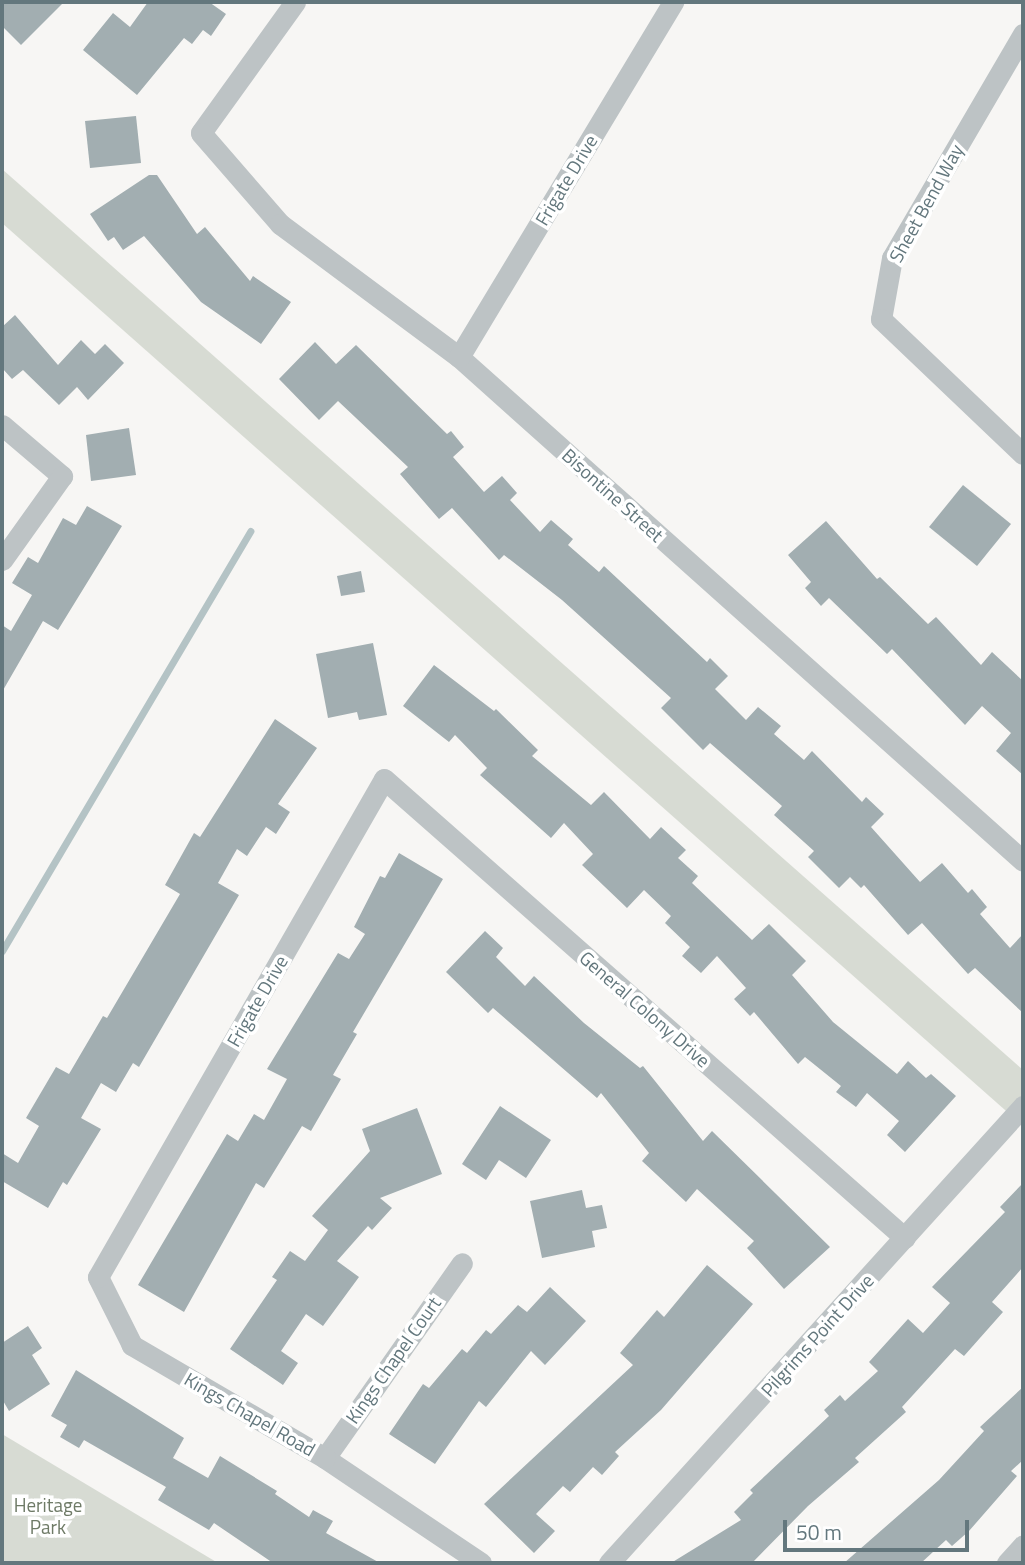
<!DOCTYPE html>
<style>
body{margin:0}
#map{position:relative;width:1025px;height:1565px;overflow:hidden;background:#f7f6f4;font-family:"Titillium Web",sans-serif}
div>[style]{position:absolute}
.green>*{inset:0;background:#d7dbd3}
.stream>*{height:7px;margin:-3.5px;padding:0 3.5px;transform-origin:3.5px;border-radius:3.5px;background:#b4c3c5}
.building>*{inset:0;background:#a2aeb1}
.street>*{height:21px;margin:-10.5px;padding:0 10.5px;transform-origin:10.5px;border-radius:10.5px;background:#bdc3c5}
span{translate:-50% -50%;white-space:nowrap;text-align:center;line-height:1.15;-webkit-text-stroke:7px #fff;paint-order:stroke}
.street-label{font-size:19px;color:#63777d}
.park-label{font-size:19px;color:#6e7a66}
.frame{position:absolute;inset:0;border:4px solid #63777d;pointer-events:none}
.scale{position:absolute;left:783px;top:1520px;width:186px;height:32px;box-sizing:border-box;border:4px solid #63777d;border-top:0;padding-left:9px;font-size:21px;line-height:24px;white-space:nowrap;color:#63777d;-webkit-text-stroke:5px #fff;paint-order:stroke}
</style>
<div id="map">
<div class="green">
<div style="clip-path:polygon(2px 169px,1023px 1070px,1023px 1126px,2px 223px)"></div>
<div style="clip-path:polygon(2px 1434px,218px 1563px,2px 1563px)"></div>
</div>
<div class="stream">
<div style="left:2px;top:951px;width:488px;rotate:-59.4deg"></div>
</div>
<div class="building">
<div style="clip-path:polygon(2px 2px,64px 2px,21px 45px,2px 26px)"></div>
<div style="clip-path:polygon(148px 2px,209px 2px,226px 14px,211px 36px,203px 30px,192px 44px,184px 38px,137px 95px,83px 50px,113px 13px,130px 27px)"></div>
<div style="clip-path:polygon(136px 116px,141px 163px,90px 168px,85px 121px)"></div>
<div style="clip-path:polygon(149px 175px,157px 175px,197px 234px,205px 227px,250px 281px,253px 276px,291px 302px,261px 344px,201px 302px,144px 236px,123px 250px,114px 237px,108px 241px,90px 214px)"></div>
<div style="clip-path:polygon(15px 315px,58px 365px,81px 340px,95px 354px,105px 344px,124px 363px,88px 400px,77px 387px,59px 405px,23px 370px,12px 379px,2px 368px,2px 327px)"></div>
<div style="clip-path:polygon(315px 342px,336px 364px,356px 345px,447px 434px,451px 431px,464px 447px,453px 457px,484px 492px,502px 476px,517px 493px,510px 500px,540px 532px,551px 520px,573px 539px,568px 545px,599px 572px,604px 566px,707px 662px,710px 658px,728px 676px,715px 689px,746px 720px,758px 707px,781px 726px,774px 734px,804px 760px,812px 751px,862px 802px,866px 797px,884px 814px,871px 827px,920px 882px,942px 863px,968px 893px,972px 889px,987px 907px,980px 914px,1010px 948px,1023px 934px,1023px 1013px,975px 968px,968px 974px,922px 923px,908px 935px,864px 885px,861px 888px,850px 877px,839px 888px,808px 857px,814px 851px,774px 815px,782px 806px,710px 743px,703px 750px,661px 708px,671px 698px,562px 600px,504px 555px,499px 560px,452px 508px,439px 519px,400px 474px,408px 467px,338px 401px,319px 420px,279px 379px)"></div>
<div style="clip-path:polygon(129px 428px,136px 475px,91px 481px,86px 435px)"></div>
<div style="clip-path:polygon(963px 485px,1011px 524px,977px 566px,929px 527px)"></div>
<div style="clip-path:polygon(87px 506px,122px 526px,58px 630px,43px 621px,2px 692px,2px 625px,11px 631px,32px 595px,12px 583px,28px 557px,38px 563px,63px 518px,76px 525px)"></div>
<div style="clip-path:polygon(826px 521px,877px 579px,880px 577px,928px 624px,936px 617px,981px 665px,992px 652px,1023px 681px,1023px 775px,996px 751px,1011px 733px,982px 706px,965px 725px,892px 649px,887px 654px,829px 598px,821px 606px,805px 588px,811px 582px,788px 555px)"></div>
<div style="clip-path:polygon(361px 571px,365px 592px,341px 596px,337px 576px)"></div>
<div style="clip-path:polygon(373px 643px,387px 715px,359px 720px,357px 712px,328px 718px,316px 654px)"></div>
<div style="clip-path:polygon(434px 665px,494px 711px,496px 709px,538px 750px,532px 756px,591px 805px,604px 792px,650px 839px,661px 827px,686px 850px,678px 858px,698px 876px,692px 883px,752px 940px,769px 924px,806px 961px,792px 975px,833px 1022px,897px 1074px,908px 1061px,926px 1078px,931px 1074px,956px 1096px,905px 1152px,887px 1135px,899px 1121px,867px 1093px,856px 1107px,836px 1092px,841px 1086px,805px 1057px,798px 1064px,754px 1012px,750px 1016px,734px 999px,746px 988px,717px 956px,701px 973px,682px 956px,690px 947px,665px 923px,671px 916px,644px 890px,627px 908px,582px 865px,593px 854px,564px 823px,551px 838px,480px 775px,487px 768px,455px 735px,449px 742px,403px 706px)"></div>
<div style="clip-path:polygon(275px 719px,317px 748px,278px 804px,290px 812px,276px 834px,266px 827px,247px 856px,237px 849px,218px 883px,239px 895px,139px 1067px,133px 1063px,116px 1092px,101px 1083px,81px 1118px,101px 1129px,67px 1185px,63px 1182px,48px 1208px,2px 1181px,2px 1153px,18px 1163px,39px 1126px,26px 1118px,56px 1067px,69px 1074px,103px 1016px,107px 1018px,180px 894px,165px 885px,194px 833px,200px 837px)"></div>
<div style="clip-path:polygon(399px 853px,443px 879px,353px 1032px,357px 1034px,333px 1075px,341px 1079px,311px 1131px,302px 1126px,264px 1188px,256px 1183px,184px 1312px,138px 1285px,227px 1134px,238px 1141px,254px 1114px,264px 1120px,287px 1079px,267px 1069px,338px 953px,349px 959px,365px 934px,354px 927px,380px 876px,385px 878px)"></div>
<div style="clip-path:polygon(485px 931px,503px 948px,496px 957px,525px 986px,534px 976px,584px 1023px,640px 1068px,643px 1066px,703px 1141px,712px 1131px,830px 1247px,784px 1289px,747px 1248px,754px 1241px,697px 1189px,686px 1202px,642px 1161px,649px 1153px,601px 1093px,597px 1098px,493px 1008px,488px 1013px,446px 972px)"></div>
<div style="clip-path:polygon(500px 1106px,551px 1140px,526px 1178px,499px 1160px,486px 1180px,462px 1164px)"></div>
<div style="clip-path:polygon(417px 1108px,442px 1174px,380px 1198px,392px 1208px,372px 1230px,368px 1226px,337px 1261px,359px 1277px,323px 1326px,306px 1314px,281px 1351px,298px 1363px,283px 1385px,230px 1349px,277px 1280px,272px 1277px,290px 1251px,305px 1261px,328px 1230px,312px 1216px,370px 1151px,362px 1129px)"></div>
<div style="clip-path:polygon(1023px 1183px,1023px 1267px,992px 1302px,1003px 1312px,964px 1356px,955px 1349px,902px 1407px,906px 1412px,855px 1458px,859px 1462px,808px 1506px,752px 1563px,671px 1563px,741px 1520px,734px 1512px,753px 1493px,750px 1490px,829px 1416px,824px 1410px,840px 1395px,845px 1401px,878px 1371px,869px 1362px,908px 1319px,923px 1333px,950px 1303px,932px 1287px,1005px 1212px,1000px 1207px)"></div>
<div style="clip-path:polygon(582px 1190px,586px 1208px,602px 1205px,607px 1228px,592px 1231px,595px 1247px,542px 1258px,530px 1201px)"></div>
<div style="clip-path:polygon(707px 1265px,753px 1304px,661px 1410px,615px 1452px,619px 1456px,602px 1475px,593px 1467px,570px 1492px,563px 1486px,536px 1514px,555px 1531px,534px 1553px,484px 1504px,633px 1365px,620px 1353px,657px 1310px,664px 1317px)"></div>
<div style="clip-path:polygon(550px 1287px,586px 1321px,545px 1365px,531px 1351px,486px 1407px,479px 1401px,435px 1464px,389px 1434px,423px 1384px,429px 1388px,462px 1349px,467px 1353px,486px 1330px,491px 1334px,518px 1305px,527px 1312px)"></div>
<div style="clip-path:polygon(28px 1326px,42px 1348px,32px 1355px,50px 1384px,9px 1411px,2px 1399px,2px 1343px)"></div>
<div style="clip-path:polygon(76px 1370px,184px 1438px,173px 1458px,208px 1478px,220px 1456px,277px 1491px,275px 1494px,309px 1517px,313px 1510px,333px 1521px,326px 1533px,380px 1563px,273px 1563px,214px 1523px,209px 1530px,158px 1500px,166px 1487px,84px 1440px,79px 1448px,60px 1437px,67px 1425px,51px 1416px)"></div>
<div style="clip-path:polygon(1023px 1387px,1023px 1460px,1011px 1471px,1017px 1476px,969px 1531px,952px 1546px,946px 1540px,921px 1563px,844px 1563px,939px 1480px,984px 1431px,980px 1427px)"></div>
</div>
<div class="street">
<div style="left:295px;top:2px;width:161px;rotate:125.7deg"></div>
<div style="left:201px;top:133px;width:121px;rotate:49deg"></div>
<div style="left:280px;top:224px;width:223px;rotate:36.6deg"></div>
<div style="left:459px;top:357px;width:756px;rotate:41.78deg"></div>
<div style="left:1023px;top:34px;width:259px;rotate:120.3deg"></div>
<div style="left:892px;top:258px;width:62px;rotate:100.2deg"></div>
<div style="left:881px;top:319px;width:196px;rotate:43.6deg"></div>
<div style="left:459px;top:357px;width:415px;rotate:-58.9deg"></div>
<div style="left:2px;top:425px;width:79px;rotate:40.4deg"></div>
<div style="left:62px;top:476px;width:103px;rotate:125.5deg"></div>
<div style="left:325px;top:1458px;width:238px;rotate:-54.9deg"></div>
<div style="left:481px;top:1563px;width:188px;rotate:-146.1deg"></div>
<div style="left:325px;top:1458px;width:224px;rotate:-149.7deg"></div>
<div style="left:132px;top:1345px;width:76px;rotate:-116.6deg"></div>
<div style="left:98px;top:1277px;width:574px;rotate:-60.13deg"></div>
<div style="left:384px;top:779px;width:694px;rotate:41.38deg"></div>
<div style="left:609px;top:1563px;width:617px;rotate:-47.83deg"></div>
<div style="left:1007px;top:1563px;width:24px;rotate:-48deg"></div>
</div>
<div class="street-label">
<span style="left:566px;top:180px;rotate:-59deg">Frigate Drive</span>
<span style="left:926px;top:203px;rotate:-61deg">Sheet Bend Way</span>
<span style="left:613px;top:495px;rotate:42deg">Bisontine Street</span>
<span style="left:257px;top:1001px;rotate:-60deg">Frigate Drive</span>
<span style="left:645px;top:1009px;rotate:41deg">General Colony Drive</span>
<span style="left:817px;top:1335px;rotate:-48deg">Pilgrims Point Drive</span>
<span style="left:393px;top:1360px;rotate:-55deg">Kings Chapel Court</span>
<span style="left:250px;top:1414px;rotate:30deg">Kings Chapel Road</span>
</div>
<div class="park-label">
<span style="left:48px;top:1516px">Heritage<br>Park</span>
</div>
<div class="frame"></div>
<div class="scale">50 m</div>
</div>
